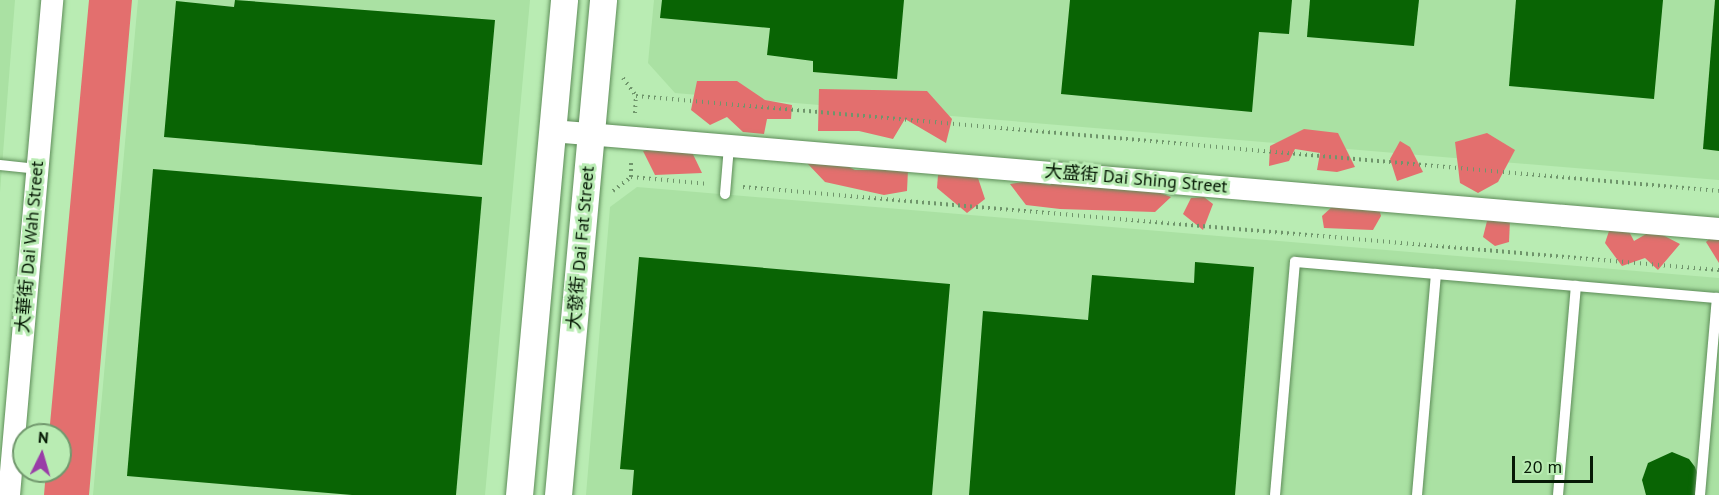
<!DOCTYPE html>
<meta charset="utf-8">
<style>
body{margin:0}
#map{position:relative;width:1719px;height:495px;overflow:hidden;background:#b9ecb3;font-family:"PT Sans","Noto Sans TC",sans-serif}
div>[style]{position:absolute}
.built>*{inset:0;background:#aae1a3}
.forest>*{inset:0;background:#e36f6e}
.building>*{inset:0;background:#096404}
.path>*{height:4px;margin-top:-2px;transform-origin:0;background:repeating-linear-gradient(90deg,#6f956b 0 1.5px,transparent 0 6px)}
.roads{filter:drop-shadow(0 0 2px #5e8d59) drop-shadow(0 0 2px #5e8d59)}
.service>*{height:10px;margin:-5px;padding:0 5px;transform-origin:5px;border-radius:5px;background:#fff}
.minor>*{height:22px;margin:-11px;padding:0 11px;transform-origin:11px;border-radius:11px;background:#fff}
.tertiary>*{height:27px;margin:-13.5px;padding:0 13.5px;transform-origin:13.5px;border-radius:13.5px;background:#fff}
span{translate:-50% -50%;white-space:nowrap;text-align:center;line-height:1.15;-webkit-text-stroke:6px #b9ecb3;paint-order:stroke}
.street-label{font-size:18px;color:#061905}
.north{position:absolute;left:12px;top:423px;width:60px;height:60px;box-sizing:border-box;background:#b9ecb3;border:2px solid #71986d;border-radius:50%;rotate:5deg;font-size:16px;font-weight:700;line-height:24px;text-align:center;color:#061905}
.north::after{content:'';display:block;margin:auto;width:21px;height:27px;background:#993da7;clip-path:polygon(50% 0,100% 100%,50% 72%,0 100%)}
.scale{position:absolute;left:1512px;top:456px;width:81px;height:27px;box-sizing:border-box;border:3px solid #061905;border-top:0;padding-left:8px;font-size:18px;line-height:21px;white-space:nowrap;color:#061905;-webkit-text-stroke:4px #b9ecb3;paint-order:stroke}
</style>
<div id="map">
<div class="built">
<div style="clip-path:polygon(0 0,15px 0,0 192px)"></div>
<div style="clip-path:polygon(138px 0,530px 0,485px 495px,93px 495px)"></div>
<div style="clip-path:polygon(654px 0,1719px 0,1719px 180px,675px 93px,648px 63px)"></div>
<div style="clip-path:polygon(637px 187px,1719px 278px,1719px 495px,586px 495px,610px 207px)"></div>
</div>
<div class="forest">
<div style="clip-path:polygon(89px 0,132px 0,89px 495px,44px 495px,46px 471px,60px 471px,60px 435px,49px 435px)"></div>
<div style="clip-path:polygon(697px 81px,737px 81px,765px 100px,792px 105px,791px 119px,767px 119px,764px 134px,743px 132px,727px 117px,710px 125px,691px 110px)"></div>
<div style="clip-path:polygon(819px 89px,927px 91px,952px 119px,946px 143px,905px 119px,893px 139px,859px 131px,818px 131px)"></div>
<div style="clip-path:polygon(1304px 129px,1338px 133px,1355px 167px,1337px 172px,1317px 170px,1320px 153px,1295px 149px,1289px 161px,1269px 166px,1270px 146px)"></div>
<div style="clip-path:polygon(1487px 133px,1515px 150px,1498px 182px,1478px 193px,1460px 183px,1455px 142px)"></div>
<div style="clip-path:polygon(1400px 141px,1410px 147px,1423px 172px,1397px 181px,1390px 159px)"></div>
<div style="clip-path:polygon(659px 148px,690px 148px,702px 173px,655px 175px,643px 151px)"></div>
<div style="clip-path:polygon(835px 160px,855px 170px,908px 170px,907px 191px,884px 195px,825px 182px,807px 163px)"></div>
<div style="clip-path:polygon(960px 168px,978px 178px,985px 199px,967px 213px,937px 188px,938px 175px)"></div>
<div style="clip-path:polygon(1074px 169px,1139px 185px,1171px 197px,1155px 212px,1060px 209px,1026px 205px,1010px 184px,1030px 181px,1050px 185px)"></div>
<div style="clip-path:polygon(1204px 197px,1213px 204px,1203px 230px,1183px 214px,1191px 198px)"></div>
<div style="clip-path:polygon(1333px 206px,1379px 208px,1381px 216px,1373px 230px,1324px 228px,1322px 216px)"></div>
<div style="clip-path:polygon(1498px 215px,1510px 220px,1509px 242px,1495px 246px,1483px 237px,1487px 221px)"></div>
<div style="clip-path:polygon(1614px 216px,1621px 216px,1634px 241px,1653px 230px,1680px 244px,1658px 270px,1645px 258px,1622px 266px,1605px 243px)"></div>
<div style="clip-path:polygon(1714px 234px,1719px 236px,1719px 263px,1706px 242px)"></div>
</div>
<div class="building">
<div style="clip-path:polygon(235px 0,495px 20px,482px 165px,164px 137px,176px 1px,234px 7px)"></div>
<div style="clip-path:polygon(662px 0,904px 0,897px 79px,813px 72px,813px 61px,767px 55px,770px 28px,660px 18px)"></div>
<div style="clip-path:polygon(1070px 0,1292px 0,1289px 34px,1259px 32px,1252px 112px,1061px 94px)"></div>
<div style="clip-path:polygon(1310px 0,1419px 0,1414px 46px,1307px 37px)"></div>
<div style="clip-path:polygon(1516px 0,1663px 0,1654px 99px,1509px 86px)"></div>
<div style="clip-path:polygon(1715px 0,1719px 0,1719px 151px,1703px 149px)"></div>
<div style="clip-path:polygon(153px 169px,482px 197px,456px 495px,352px 495px,127px 476px)"></div>
<div style="clip-path:polygon(639px 257px,950px 284px,932px 495px,632px 495px,634px 470px,620px 469px)"></div>
<div style="clip-path:polygon(1195px 262px,1254px 267px,1235px 495px,969px 495px,983px 311px,1088px 320px,1092px 275px,1194px 283px)"></div>
<div style="clip-path:polygon(1672px 452px,1689px 459px,1695px 467px,1698px 476px,1695px 495px,1646px 495px,1642px 480px,1648px 463px)"></div>
</div>
<div class="path">
<div style="left:623px;top:78px;width:22px;rotate:54deg"></div>
<div style="left:636px;top:96px;width:1087px;rotate:5.01deg"></div>
<div style="left:635px;top:113px;width:17px;rotate:-87deg"></div>
<div style="left:631px;top:177px;width:14px;rotate:-90deg"></div>
<div style="left:743px;top:187px;width:980px;rotate:4.86deg"></div>
<div style="left:613px;top:191px;width:23px;rotate:-38deg"></div>
<div style="left:631px;top:177px;width:78px;rotate:5.1deg"></div>
</div>
<div class="roads">
<div class="service">
<div style="left:0;top:165px;width:37px;rotate:6deg"></div>
<div style="left:725px;top:194px;width:48px;rotate:-85.2deg"></div>
<div style="left:1275px;top:495px;width:234px;rotate:-85.1deg"></div>
<div style="left:1295px;top:262px;width:426px;rotate:4.9deg"></div>
<div style="left:1417px;top:495px;width:222px;rotate:-85.1deg"></div>
<div style="left:1558px;top:495px;width:210px;rotate:-85.1deg"></div>
<div style="left:1700px;top:495px;width:198px;rotate:-85.1deg"></div>
</div>
<div class="minor">
<div style="left:552px;top:131px;width:1171px;rotate:4.8deg"></div>
<div style="left:9px;top:495px;width:497px;rotate:-85deg"></div>
</div>
<div class="tertiary">
<div style="left:519px;top:495px;width:497px;rotate:-84.8deg"></div>
<div style="left:558px;top:495px;width:497px;rotate:-84.8deg"></div>
</div>
</div>
<div class="street-label">
<span style="left:1136px;top:179px;rotate:5deg">大盛街 Dai Shing Street</span>
<span style="left:30px;top:247px;rotate:-85deg">大華街 Dai Wah Street</span>
<span style="left:581px;top:248px;rotate:-85deg">大發街 Dai Fat Street</span>
</div>
<div class="north">N</div>
<div class="scale">20 m</div>
</div>
